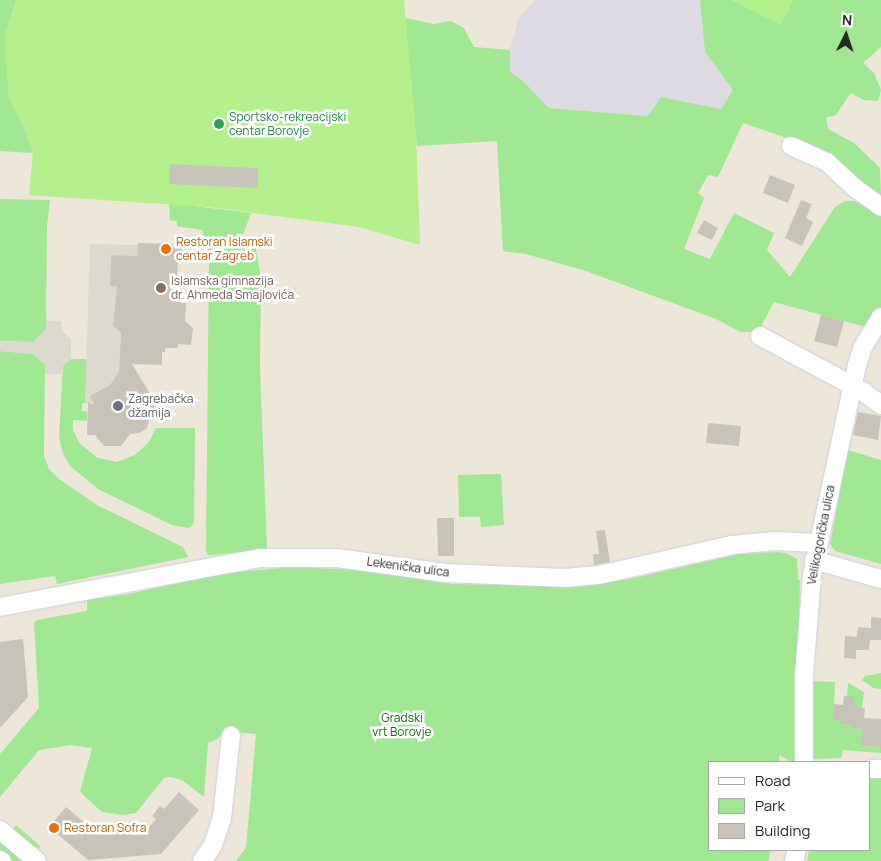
<!DOCTYPE html>
<meta charset="utf-8">
<style>
body{margin:0}
#map{position:relative;width:881px;height:861px;overflow:hidden;background:#ece7d8;font-family:Manrope,sans-serif}
div>[style]{position:absolute}
.industrial>*{inset:0;background:#dedae3}
.green>*{inset:0;background:#9fe790}
.pitch>*{inset:0;background:#b3ef8b}
.plaza>*{inset:0;background:#dcd9cf}
.building>*{inset:0;background:#c7c3b8}
.roads{filter:drop-shadow(0 0 1px #cdcee3) drop-shadow(0 0 1px #cdcee3)}
.minor>*{height:18px;margin:-9px;padding:0 9px;transform-origin:9px;border-radius:9px;background:#fff}
.dots>*{width:14px;height:14px;translate:-50% -50%;box-sizing:border-box;border:2px solid #fff;border-radius:50%}
span{translate:-50% -50%;white-space:nowrap;text-align:center;line-height:1.15;-webkit-text-stroke:5px #fff;paint-order:stroke}
.leisure-label{font-size:12px;color:#27864d}
.left{translate:0 -50%;text-align:left}
.food-label{font-size:12px;color:#c56008}
.education-label{font-size:12px;color:#785e54}
.worship-label{font-size:12px;color:#5b616d}
.street-label{font-size:12px;color:#282828}
.park-label{font-size:12px;color:#176914}
.legend{position:absolute;left:708px;top:761px;width:162px;height:90px;box-sizing:border-box;background:#fff;border:1px solid #a9a9a9;margin:0;padding:6px 9px;list-style:none;font-size:15px;color:#282828}
.legend li{display:flex;align-items:center;gap:10px;height:25px}
.legend b{width:25px;border:1px solid #a9a9a9}
.north{position:absolute;left:821px;top:10px;width:50px;height:50px;-webkit-text-stroke:4px #fff;paint-order:stroke;rotate:4deg;font-size:14px;font-weight:700;line-height:20px;text-align:center;color:#282828}
.north::after{content:'';display:block;margin:auto;width:18px;height:22px;background:#282828;clip-path:polygon(50% 0,100% 100%,50% 72%,0 100%)}
</style>
<div id="map">
<div class="industrial">
<div style="clip-path:polygon(535px 0,700px 0,705px 52px,733px 90px,722px 109px,661px 97px,648px 116px,549px 108px,524px 82px,510px 72px,510px 50px,519px 17px)"></div>
</div>
<div class="green">
<div style="clip-path:polygon(0 0,16px 0,5px 37px,9px 97px,26px 131px,33px 153px,0 151px)"></div>
<div style="clip-path:polygon(700px 0,731px 0,781px 24px,793px 0,881px 0,881px 47px,863px 63px,874px 73px,881px 90px,878px 101px,864px 100px,851px 93px,835px 116px,826px 117px,828px 129px,854px 143px,880px 168px,881px 200px,810px 146px,743px 123px,718px 177px,708px 175px,698px 193px,704px 198px,684px 249px,710px 259px,734px 213px,774px 233px,767px 250px,790px 277px,835px 207px,845px 201px,854px 201px,881px 212px,881px 307px,869px 328px,774px 302px,758px 332px,741px 332px,716px 319px,586px 271px,526px 254px,503px 251px,497px 141px,417px 146px,405px 18px,434px 24px,451px 21px,464px 28px,474px 47px,510px 50px,510px 72px,524px 82px,549px 108px,648px 116px,661px 97px,721px 109px,733px 90px,705px 52px)"></div>
<div style="clip-path:polygon(0 199px,50px 200px,47px 226px,46px 329px,33px 342px,0 341px)"></div>
<div style="clip-path:polygon(169px 203px,251px 213px,240px 243px,255px 244px,261px 278px,260px 368px,267px 549px,213px 555px,208px 555px,206px 551px,209px 255px,206px 240px,202px 230px,177px 226px,177px 221px,170px 220px)"></div>
<div style="clip-path:polygon(0 351px,33px 354px,45px 364px,44px 456px,49px 469px,59px 479px,97px 505px,183px 547px,188px 557px,57px 584px,55px 576px,0 584px)"></div>
<div style="clip-path:polygon(71px 359px,87px 359px,85px 403px,82px 403px,82px 411px,87px 411px,87px 421px,73px 420px,73px 430px,80px 444px,98px 458px,117px 462px,135px 455px,149px 442px,156px 428px,195px 428px,194px 523px,189px 528px,172px 525px,98px 489px,70px 466px,63px 454px,59px 438px,63px 366px)"></div>
<div style="clip-path:polygon(848px 450px,881px 460px,881px 564px,835px 551px,830px 544px)"></div>
<div style="clip-path:polygon(501px 474px,504px 525px,481px 527px,480px 517px,459px 517px,458px 475px)"></div>
<div style="clip-path:polygon(777px 552px,786px 553px,797px 559px,798px 580px,800px 580px,796px 761px,792px 762px,779px 755px,779px 762px,710px 762px,710px 850px,771px 850px,768px 861px,236px 861px,246px 848px,256px 734px,225px 731px,218px 739px,208px 743px,204px 797px,182px 780px,170px 777px,164px 778px,136px 813px,124px 815px,102px 812px,80px 792px,92px 748px,71px 745px,39px 750px,0 797px,0 754px,39px 708px,34px 623px,37px 620px,87px 611px,87px 600px,129px 594px,217px 574px,290px 567px,363px 570px,452px 584px,580px 586px,630px 579px,739px 554px)"></div>
<div style="clip-path:polygon(881px 673px,881px 689px,873px 688px,862px 680px,865px 676px)"></div>
<div style="clip-path:polygon(813px 681px,835px 682px,833px 719px,841px 720px,841px 724px,852px 725px,852px 728px,863px 730px,862px 746px,881px 747px,881px 753px,843px 750px,841px 758px,812px 759px)"></div>
<div style="clip-path:polygon(848px 683px,864px 692px,862px 707px,854px 707px,847px 697px)"></div>
<div style="clip-path:polygon(870px 775px,881px 776px,881px 861px,807px 861px,809px 850px,870px 850px)"></div>
<div style="clip-path:polygon(16px 825px,40px 846px,39px 849px,15px 835px,12px 831px)"></div>
<div style="clip-path:polygon(0 840px,24px 861px,13px 861px,10px 859px,0 850px)"></div>
</div>
<div class="pitch">
<div style="clip-path:polygon(16px 0,404px 0,416px 135px,420px 245px,359px 227px,208px 207px,29px 195px,33px 153px,26px 131px,9px 97px,5px 49px,5px 37px)"></div>
<div style="clip-path:polygon(731px 0,793px 0,781px 25px)"></div>
</div>
<div class="plaza">
<div style="clip-path:polygon(90px 244px,138px 245px,137px 256px,111px 255px,110px 285px,117px 286px,113px 325px,115px 329px,121px 331px,119px 371px,110px 385px,90px 396px,93px 403px,85px 403px)"></div>
<div style="clip-path:polygon(46px 321px,61px 321px,62px 331px,71px 339px,71px 359px,63px 366px,62px 374px,45px 374px,45px 364px,33px 354px,0 351px,0 341px,33px 342px,46px 329px)"></div>
</div>
<div class="building">
<div style="clip-path:polygon(170px 164px,258px 168px,258px 188px,169px 184px)"></div>
<div style="clip-path:polygon(770px 175px,795px 185px,788px 203px,763px 193px)"></div>
<div style="clip-path:polygon(801px 200px,812px 204px,806px 218px,813px 222px,802px 246px,785px 238px)"></div>
<div style="clip-path:polygon(704px 220px,718px 228px,712px 240px,697px 233px)"></div>
<div style="clip-path:polygon(138px 243px,173px 244px,172px 247px,182px 247px,181px 260px,178px 260px,177px 278px,171px 277px,170px 300px,181px 300px,181px 303px,186px 303px,185px 321px,193px 328px,191px 345px,178px 344px,178px 348px,165px 348px,165px 352px,162px 352px,162px 365px,132px 364px,152px 397px,155px 413px,150px 415px,147px 428px,139px 433px,130px 434px,121px 446px,104px 446px,95px 435px,87px 435px,88px 403px,94px 404px,90px 396px,110px 385px,119px 371px,121px 333px,113px 326px,117px 286px,110px 286px,111px 255px,137px 256px)"></div>
<div style="clip-path:polygon(821px 315px,844px 321px,837px 347px,814px 341px)"></div>
<div style="clip-path:polygon(858px 412px,881px 416px,878px 440px,853px 435px)"></div>
<div style="clip-path:polygon(708px 423px,741px 426px,739px 446px,706px 443px)"></div>
<div style="clip-path:polygon(437px 518px,454px 518px,454px 556px,438px 556px)"></div>
<div style="clip-path:polygon(605px 530px,610px 562px,594px 565px,593px 554px,599px 554px,596px 531px)"></div>
<div style="clip-path:polygon(871px 617px,881px 618px,881px 640px,870px 640px,869px 650px,856px 650px,856px 659px,844px 658px,845px 636px,857px 637px,858px 627px,871px 628px)"></div>
<div style="clip-path:polygon(23px 639px,28px 697px,0 728px,0 642px)"></div>
<div style="clip-path:polygon(844px 696px,855px 697px,854px 706px,865px 708px,864px 718px,881px 719px,881px 747px,861px 746px,863px 730px,851px 728px,852px 725px,841px 724px,841px 720px,833px 720px,834px 704px,843px 705px)"></div>
<div style="clip-path:polygon(179px 792px,199px 810px,161px 854px,88px 860px,49px 827px,66px 807px,98px 834px,147px 830px,156px 819px,152px 816px,160px 806px,164px 809px)"></div>
</div>
<div class="roads">
<div class="minor">
<div style="left:791px;top:146px;width:39px;rotate:24deg"></div>
<div style="left:827px;top:162px;width:38px;rotate:43deg"></div>
<div style="left:855px;top:188px;width:32px;rotate:36deg"></div>
<div style="left:760px;top:336px;width:116px;rotate:28.3deg"></div>
<div style="left:862px;top:391px;width:24px;rotate:36deg"></div>
<div style="left:814px;top:560px;width:70px;rotate:15.8deg"></div>
<div style="left:0;top:607px;width:265px;rotate:-10.7deg"></div>
<div style="left:260px;top:558px;width:77px"></div>
<div style="left:337px;top:558px;width:109px;rotate:7.9deg"></div>
<div style="left:445px;top:573px;width:120px;rotate:2.4deg"></div>
<div style="left:565px;top:578px;width:34px;rotate:-5deg"></div>
<div style="left:599px;top:575px;width:136px;rotate:-12.7deg"></div>
<div style="left:732px;top:545px;width:43px;rotate:-5.3deg"></div>
<div style="left:775px;top:541px;width:43px;rotate:2.7deg"></div>
<div style="left:804px;top:762px;width:87px;rotate:-90deg"></div>
<div style="left:804px;top:675px;width:100px;rotate:-85.4deg"></div>
<div style="left:812px;top:575px;width:215px;rotate:-77.9deg"></div>
<div style="left:857px;top:365px;width:19px;rotate:-72deg"></div>
<div style="left:863px;top:347px;width:35px;rotate:-59deg"></div>
<div style="left:870px;top:769px;width:11px"></div>
<div style="left:0;top:830px;width:48px;rotate:40deg"></div>
<div style="left:0;top:860px;width:2px;rotate:27deg"></div>
<div style="left:202px;top:861px;width:19px;rotate:-55deg"></div>
<div style="left:213px;top:845px;width:28px;rotate:-72deg"></div>
<div style="left:222px;top:818px;width:83px;rotate:-83.8deg"></div>
<div style="left:794px;top:861px;width:11px;rotate:-75deg"></div>
</div>
</div>
<div class="dots">
<div style="left:219px;top:124px;background:#2e9e5b"></div>
<div style="left:166px;top:249px;background:#e8710a"></div>
<div style="left:161px;top:288px;background:#8d6e63"></div>
<div style="left:118px;top:406px;background:#6b7280"></div>
<div style="left:54px;top:828px;background:#e8710a"></div>
</div>
<div class="leisure-label">
<span class="left" style="left:229px;top:124px">Sportsko-rekreacijski<br>centar Borovje</span>
</div>
<div class="food-label">
<span class="left" style="left:176px;top:249px">Restoran Islamski<br>centar Zagreb</span>
<span class="left" style="left:64px;top:828px">Restoran Sofra</span>
</div>
<div class="education-label">
<span class="left" style="left:171px;top:288px">Islamska gimnazija<br>dr. Ahmeda Smajlovića</span>
</div>
<div class="worship-label">
<span class="left" style="left:128px;top:406px">Zagrebačka<br>džamija</span>
</div>
<div class="street-label">
<span style="left:821px;top:535px;rotate:-79deg">Velikogorička ulica</span>
<span style="left:408px;top:567px;rotate:8deg">Lekenička ulica</span>
</div>
<div class="park-label">
<span style="left:402px;top:725px">Gradski<br>vrt Borovje</span>
</div>
<ul class="legend">
<li><b style="height:6px;background:#fff"></b>Road</li>
<li><b style="height:14px;background:#9fe790"></b>Park</li>
<li><b style="height:14px;background:#c7c3b8"></b>Building</li>
</ul>
<div class="north">N</div>
</div>
